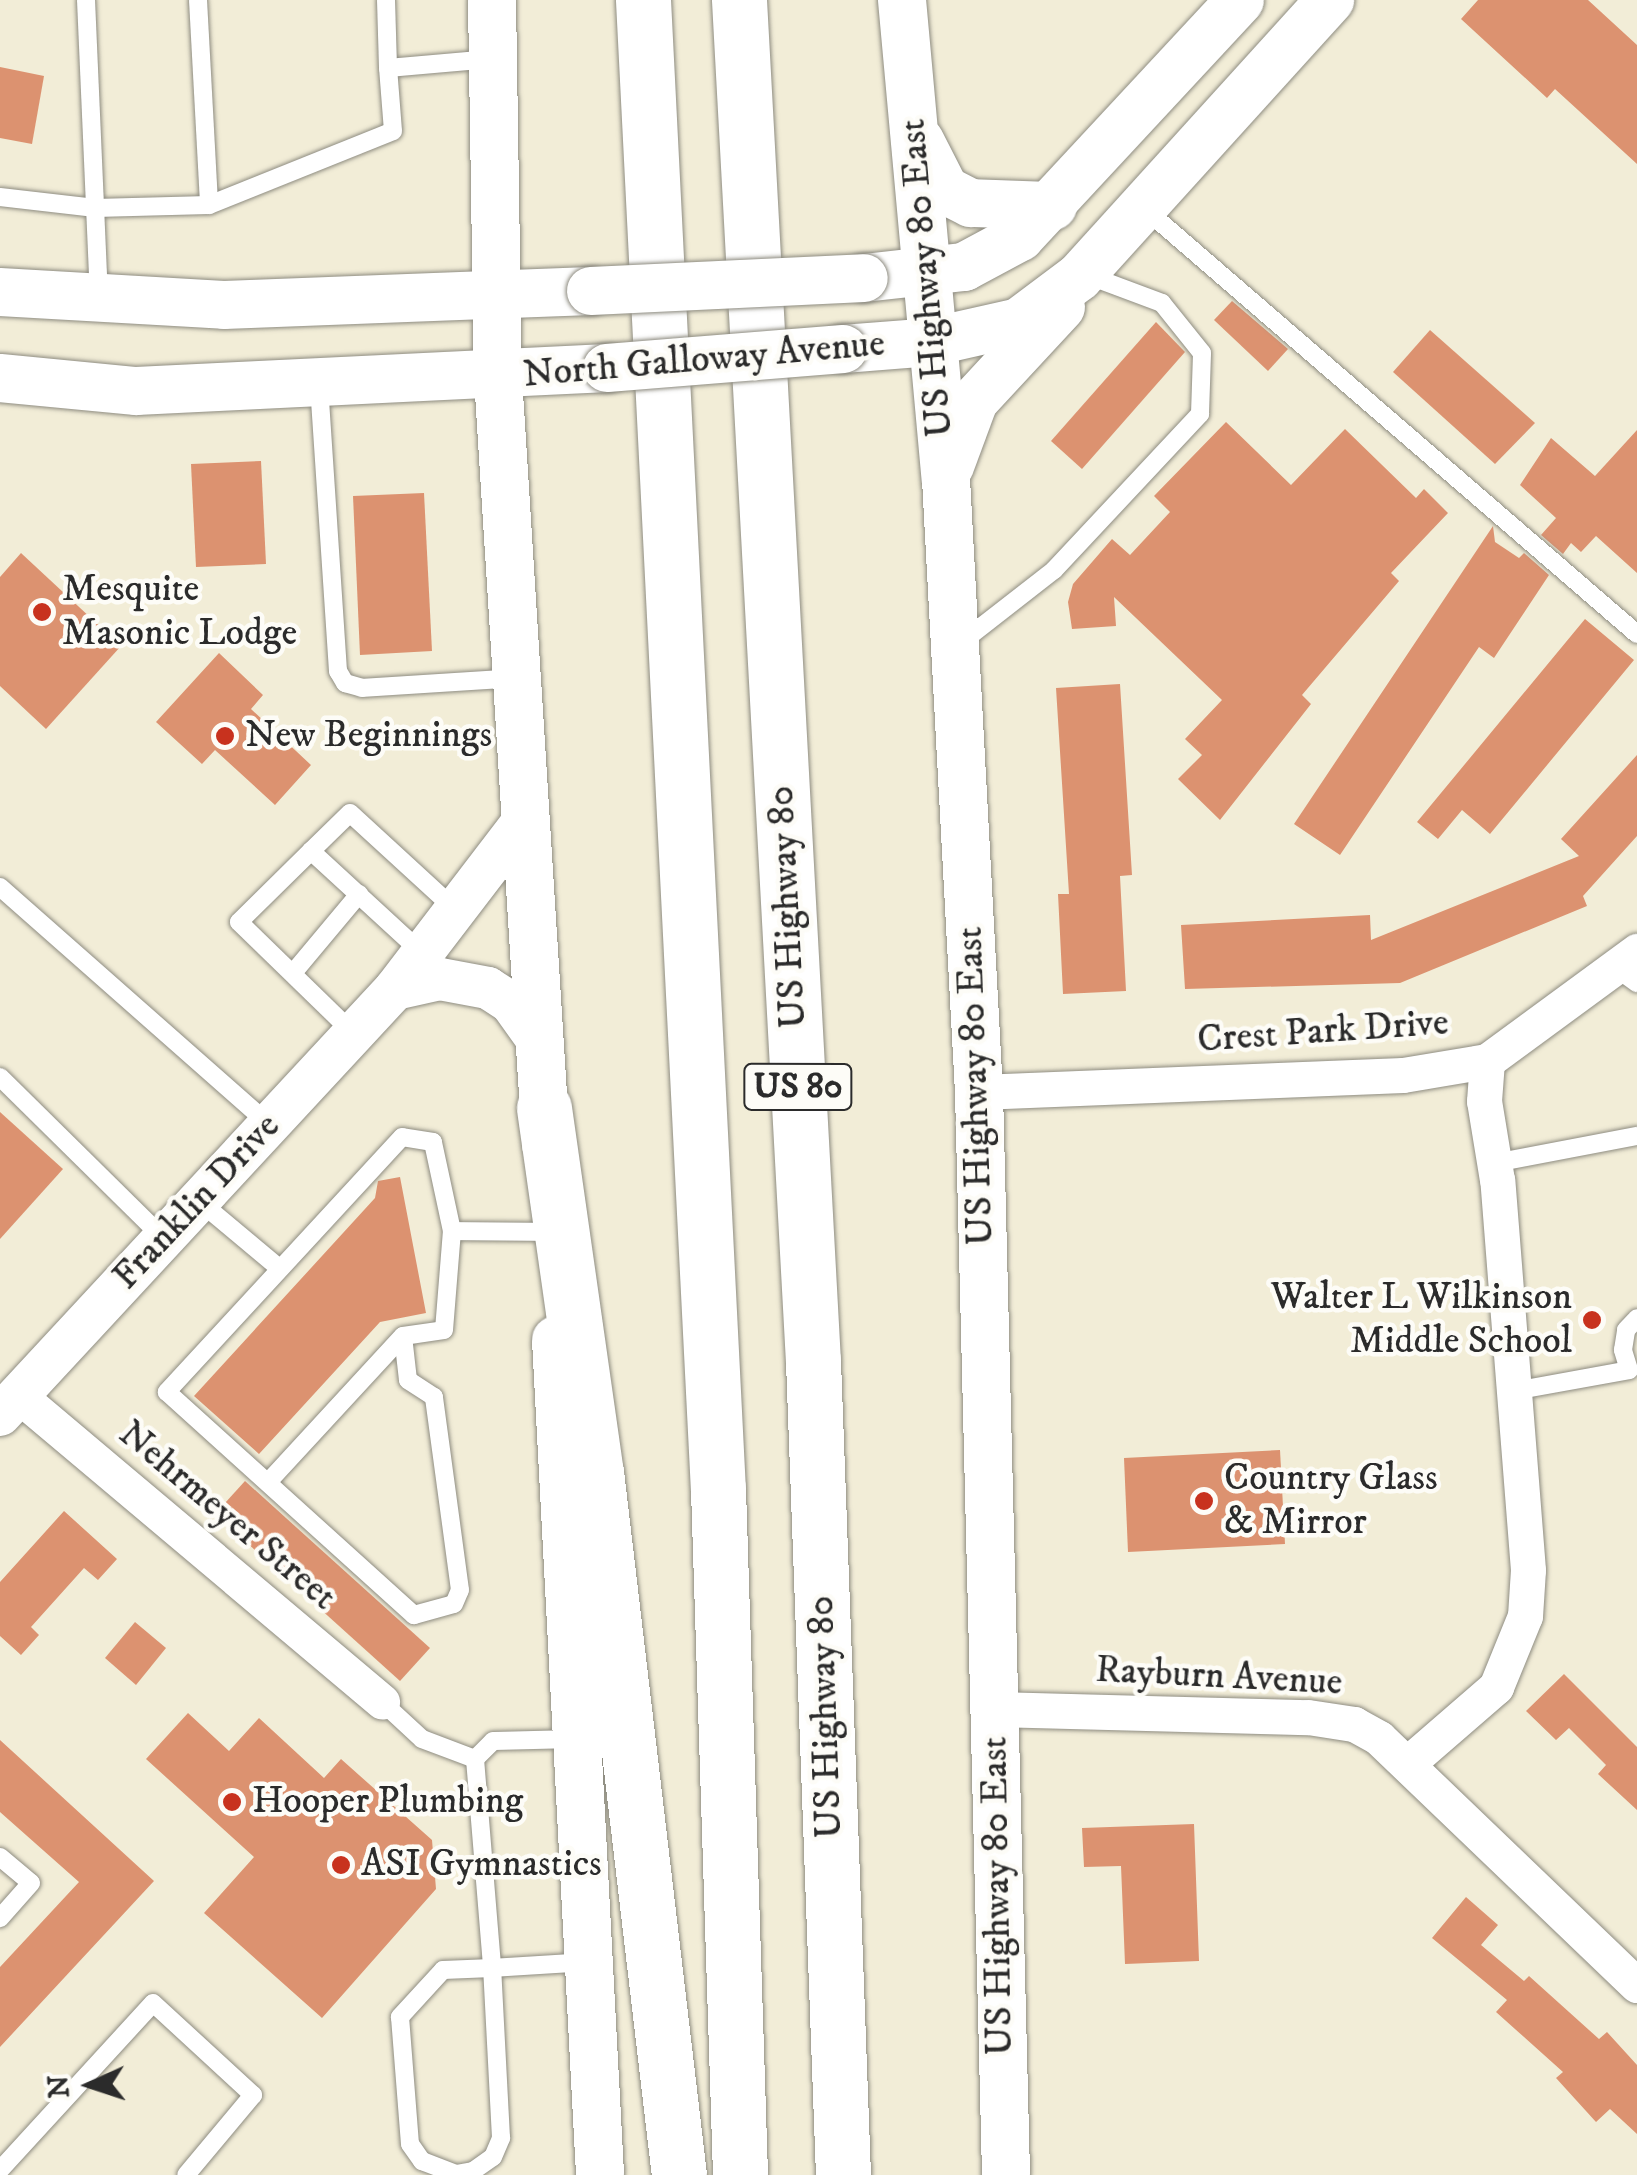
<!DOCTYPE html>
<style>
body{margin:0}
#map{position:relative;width:1637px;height:2175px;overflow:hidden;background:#f2edd7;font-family:"IM FELL DW Pica",serif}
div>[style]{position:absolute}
.building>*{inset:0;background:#dc9270}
.roads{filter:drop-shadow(0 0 2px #8e8c81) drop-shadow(0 0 2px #8e8c81)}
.service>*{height:18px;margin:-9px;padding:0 9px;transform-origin:9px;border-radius:9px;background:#fff}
.minor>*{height:35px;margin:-17.5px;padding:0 17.5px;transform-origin:17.5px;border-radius:17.5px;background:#fff}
.tertiary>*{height:42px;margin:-21px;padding:0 21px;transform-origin:21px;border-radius:21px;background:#fff}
.secondary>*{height:48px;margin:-24px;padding:0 24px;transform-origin:24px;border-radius:24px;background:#fff}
.motorway>*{height:55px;margin:-27.5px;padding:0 27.5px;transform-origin:27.5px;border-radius:27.5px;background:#fff}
.bridges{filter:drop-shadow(0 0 2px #8e8c81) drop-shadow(0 0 2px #8e8c81)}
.secondary-bridge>*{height:48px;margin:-24px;padding:0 24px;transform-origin:24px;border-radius:24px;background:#fff}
.dots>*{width:28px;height:28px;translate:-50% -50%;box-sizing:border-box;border:5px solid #fdfcf7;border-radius:50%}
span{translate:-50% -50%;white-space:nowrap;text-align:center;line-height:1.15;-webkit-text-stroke:9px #fdfcf7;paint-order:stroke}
.shield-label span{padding:2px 8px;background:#fdfcf7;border:2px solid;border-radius:8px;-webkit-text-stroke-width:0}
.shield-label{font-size:35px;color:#2b2b2b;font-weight:700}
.street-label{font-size:38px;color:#2b2b2b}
.poi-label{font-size:38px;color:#2b2b2b}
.left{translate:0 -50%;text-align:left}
.right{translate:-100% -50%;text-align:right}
.north{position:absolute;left:40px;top:2035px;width:100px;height:100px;-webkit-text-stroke:8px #fdfcf7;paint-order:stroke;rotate:267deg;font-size:28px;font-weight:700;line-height:40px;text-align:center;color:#2b2b2b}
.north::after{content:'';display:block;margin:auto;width:35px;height:45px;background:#2b2b2b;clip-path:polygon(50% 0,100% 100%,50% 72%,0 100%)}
</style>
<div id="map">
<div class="building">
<div style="clip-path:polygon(1478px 0,1588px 0,1637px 45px,1637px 164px,1555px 89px,1547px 98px,1461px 19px)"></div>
<div style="clip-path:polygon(0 67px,44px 76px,32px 144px,0 138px)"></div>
<div style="clip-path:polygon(1232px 301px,1288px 349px,1268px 371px,1214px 320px)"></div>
<div style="clip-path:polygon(1156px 322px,1185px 352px,1082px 469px,1051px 441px)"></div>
<div style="clip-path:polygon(1430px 330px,1535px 423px,1495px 464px,1393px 372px)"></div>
<div style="clip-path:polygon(1226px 422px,1291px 485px,1345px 429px,1416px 498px,1424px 489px,1448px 513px,1391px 573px,1399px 581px,1302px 695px,1311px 704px,1220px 820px,1178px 779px,1202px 755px,1185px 739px,1222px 700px,1114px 597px,1116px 626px,1072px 629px,1068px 602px,1073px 584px,1112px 539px,1130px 555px,1170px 512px,1154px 496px)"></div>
<div style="clip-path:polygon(1637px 430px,1637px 573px,1596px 536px,1581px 552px,1571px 543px,1563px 554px,1541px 535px,1556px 518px,1520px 485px,1551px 438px,1595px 476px)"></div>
<div style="clip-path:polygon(261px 461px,266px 564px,196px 567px,191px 464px)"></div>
<div style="clip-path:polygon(424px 493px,432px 651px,360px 655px,353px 496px)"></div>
<div style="clip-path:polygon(1493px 526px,1495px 542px,1519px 558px,1524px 553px,1549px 575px,1494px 658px,1479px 647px,1340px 855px,1294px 824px)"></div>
<div style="clip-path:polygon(21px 553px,121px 646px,46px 729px,0 686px,0 577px)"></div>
<div style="clip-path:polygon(1585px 619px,1634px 660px,1490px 834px,1462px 810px,1438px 839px,1417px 822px)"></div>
<div style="clip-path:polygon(219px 653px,263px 695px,251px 709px,311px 765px,275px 805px,215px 750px,202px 764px,156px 722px)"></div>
<div style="clip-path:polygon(1120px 684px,1132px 875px,1120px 876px,1126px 991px,1063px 994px,1058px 894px,1069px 894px,1056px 688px)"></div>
<div style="clip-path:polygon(1637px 755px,1637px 836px,1583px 896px,1587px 906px,1400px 983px,1185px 989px,1181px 925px,1370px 915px,1371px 940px,1579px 856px,1561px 839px)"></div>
<div style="clip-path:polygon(0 1112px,63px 1169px,0 1239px)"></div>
<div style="clip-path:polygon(400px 1177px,426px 1313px,380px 1322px,259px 1454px,194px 1396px,375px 1198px,378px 1181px)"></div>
<div style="clip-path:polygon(1280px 1450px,1285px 1544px,1128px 1552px,1124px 1458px)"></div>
<div style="clip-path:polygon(245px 1481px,430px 1648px,400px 1681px,215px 1514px)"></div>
<div style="clip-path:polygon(64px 1511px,117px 1559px,98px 1580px,84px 1568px,31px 1627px,39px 1635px,21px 1655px,0 1636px,0 1582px)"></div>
<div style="clip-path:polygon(135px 1622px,166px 1648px,136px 1685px,105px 1658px)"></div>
<div style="clip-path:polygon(1564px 1674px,1637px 1747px,1637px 1810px,1598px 1774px,1606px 1765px,1569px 1728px,1556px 1740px,1526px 1711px)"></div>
<div style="clip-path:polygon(188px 1713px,229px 1751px,259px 1718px,324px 1778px,341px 1759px,432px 1840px,436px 1889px,322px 2018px,204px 1913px,254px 1857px,146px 1759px)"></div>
<div style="clip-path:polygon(0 1740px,154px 1881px,0 2047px,0 1967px,79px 1882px,0 1812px)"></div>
<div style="clip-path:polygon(1194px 1824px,1199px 1961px,1125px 1964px,1121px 1866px,1084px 1867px,1082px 1828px)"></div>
<div style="clip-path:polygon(1466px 1897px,1498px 1925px,1481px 1945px,1524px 1981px,1529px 1976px,1599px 2039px,1607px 2032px,1637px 2065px,1637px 2134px,1610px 2109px,1596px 2122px,1556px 2078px,1563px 2072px,1496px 2012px,1507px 2000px,1432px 1938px)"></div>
</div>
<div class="roads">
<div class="service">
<div style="left:86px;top:0;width:295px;rotate:87.5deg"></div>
<div style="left:198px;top:0;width:205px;rotate:86.9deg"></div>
<div style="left:386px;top:0;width:68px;rotate:88.3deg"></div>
<div style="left:0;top:197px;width:96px;rotate:6.6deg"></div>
<div style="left:95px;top:208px;width:114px;rotate:-1.5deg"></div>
<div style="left:209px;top:205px;width:198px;rotate:-21.9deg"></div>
<div style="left:393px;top:131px;width:63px;rotate:-94.5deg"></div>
<div style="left:388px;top:68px;width:103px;rotate:-5deg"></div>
<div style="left:1145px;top:209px;width:650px;rotate:40.82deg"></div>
<div style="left:319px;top:385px;width:287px;rotate:86.2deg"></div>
<div style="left:338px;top:671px;width:14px;rotate:60deg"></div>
<div style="left:345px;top:683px;width:18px;rotate:16deg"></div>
<div style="left:362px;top:688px;width:155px;rotate:-3.7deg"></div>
<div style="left:959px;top:644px;width:120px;rotate:-37.9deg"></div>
<div style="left:1054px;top:570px;width:214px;rotate:-46.9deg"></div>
<div style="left:1200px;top:414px;width:61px;rotate:-88.1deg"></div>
<div style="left:1202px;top:353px;width:64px;rotate:-128.7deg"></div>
<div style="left:1162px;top:303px;width:80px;rotate:-159.5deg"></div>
<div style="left:311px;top:851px;width:101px;rotate:135.4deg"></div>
<div style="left:239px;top:922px;width:159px;rotate:44.2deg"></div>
<div style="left:0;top:887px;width:359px;rotate:41.4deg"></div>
<div style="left:422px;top:953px;width:151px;rotate:-137.4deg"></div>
<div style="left:311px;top:851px;width:54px;rotate:-44.3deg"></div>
<div style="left:350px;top:813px;width:144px;rotate:42.5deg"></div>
<div style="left:1616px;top:968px;width:26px;rotate:36deg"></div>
<div style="left:293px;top:973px;width:103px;rotate:-50.1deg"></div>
<div style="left:0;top:1077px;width:229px;rotate:44.6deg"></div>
<div style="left:1495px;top:1163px;width:145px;rotate:-10.8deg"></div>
<div style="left:199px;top:1201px;width:104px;rotate:39.9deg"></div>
<div style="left:452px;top:1231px;width:91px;rotate:-102.1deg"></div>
<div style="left:433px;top:1142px;width:31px;rotate:-171deg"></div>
<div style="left:402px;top:1137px;width:347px;rotate:132.7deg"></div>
<div style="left:167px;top:1392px;width:333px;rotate:42.1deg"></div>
<div style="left:414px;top:1615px;width:41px;rotate:-15.4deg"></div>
<div style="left:454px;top:1604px;width:15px;rotate:-67deg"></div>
<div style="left:460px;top:1590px;width:195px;rotate:-97.7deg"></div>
<div style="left:434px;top:1397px;width:31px;rotate:-147deg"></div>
<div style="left:408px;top:1380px;width:44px;rotate:-96.5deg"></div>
<div style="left:403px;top:1336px;width:41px;rotate:-8.3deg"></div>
<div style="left:444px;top:1330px;width:99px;rotate:-85.4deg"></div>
<div style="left:452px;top:1231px;width:98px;rotate:0.6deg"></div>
<div style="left:1514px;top:1391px;width:117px;rotate:-10.3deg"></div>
<div style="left:1629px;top:1370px;width:21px;rotate:-107deg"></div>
<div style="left:1623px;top:1350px;width:20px;rotate:-81deg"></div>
<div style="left:1626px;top:1330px;width:16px;rotate:-47deg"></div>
<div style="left:270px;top:1480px;width:196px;rotate:-47.3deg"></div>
<div style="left:382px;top:1702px;width:54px;rotate:42.8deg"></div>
<div style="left:422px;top:1739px;width:57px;rotate:20.7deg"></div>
<div style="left:475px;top:1759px;width:210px;rotate:85.3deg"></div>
<div style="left:492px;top:1968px;width:49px;rotate:177.7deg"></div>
<div style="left:443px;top:1970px;width:64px;rotate:132.5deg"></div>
<div style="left:400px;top:2017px;width:127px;rotate:85.5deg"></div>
<div style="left:410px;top:2144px;width:21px;rotate:55deg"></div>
<div style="left:422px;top:2161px;width:36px;rotate:21deg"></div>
<div style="left:456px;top:2174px;width:17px;rotate:-10deg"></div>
<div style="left:473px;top:2171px;width:24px;rotate:-35deg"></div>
<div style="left:493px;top:2157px;width:21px;rotate:-67deg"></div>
<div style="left:501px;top:2138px;width:170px;rotate:-93deg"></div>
<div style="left:492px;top:1968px;width:95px;rotate:-3.6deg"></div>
<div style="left:475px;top:1759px;width:25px;rotate:-45deg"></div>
<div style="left:493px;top:1741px;width:82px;rotate:-1.4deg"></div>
<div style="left:0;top:1857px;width:40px;rotate:40deg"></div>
<div style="left:31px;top:1883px;width:47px;rotate:131.5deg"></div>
<div style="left:0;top:2170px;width:226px;rotate:-47.5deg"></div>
<div style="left:153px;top:2003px;width:136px;rotate:42.6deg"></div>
<div style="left:253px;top:2095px;width:104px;rotate:129.9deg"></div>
</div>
<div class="minor">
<div style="left:979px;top:1092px;width:424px;rotate:-2.3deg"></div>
<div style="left:1403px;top:1075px;width:85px;rotate:-9.5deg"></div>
<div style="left:1487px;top:1061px;width:186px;rotate:-36.3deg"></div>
<div style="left:18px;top:1395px;width:476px;rotate:40.1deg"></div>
<div style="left:994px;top:1709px;width:314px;rotate:1.5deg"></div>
<div style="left:1308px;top:1717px;width:47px;rotate:8.7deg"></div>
<div style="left:1354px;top:1724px;width:29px;rotate:29deg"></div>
<div style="left:1379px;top:1738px;width:357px;rotate:43.8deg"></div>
<div style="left:1407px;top:1764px;width:118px;rotate:-40.9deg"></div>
<div style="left:1496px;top:1687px;width:77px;rotate:-67.8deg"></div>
<div style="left:1525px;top:1616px;width:46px;rotate:-86.3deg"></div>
<div style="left:1528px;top:1570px;width:391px;rotate:-94.5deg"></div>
<div style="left:1497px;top:1180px;width:80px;rotate:-99.3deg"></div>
<div style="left:1484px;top:1101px;width:40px;rotate:-85.7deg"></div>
</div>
<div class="tertiary">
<div style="left:395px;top:989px;width:46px;rotate:-12.5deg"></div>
<div style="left:440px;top:979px;width:49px;rotate:10.6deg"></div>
<div style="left:488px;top:988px;width:27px;rotate:33deg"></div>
<div style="left:511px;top:1003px;width:52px;rotate:54.5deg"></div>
<div style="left:0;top:1415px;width:581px;rotate:-47.16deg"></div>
<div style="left:395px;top:989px;width:214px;rotate:-52.6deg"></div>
</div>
<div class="secondary">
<div style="left:492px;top:0;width:377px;rotate:89.1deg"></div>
<div style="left:498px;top:377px;width:768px;rotate:86.41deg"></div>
<div style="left:902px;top:0;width:481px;rotate:84.8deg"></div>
<div style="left:946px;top:479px;width:614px;rotate:86.92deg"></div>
<div style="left:979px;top:1092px;width:1083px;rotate:88.57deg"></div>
<div style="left:920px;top:141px;width:55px;rotate:63deg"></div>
<div style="left:945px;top:190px;width:29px;rotate:27deg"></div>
<div style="left:971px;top:203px;width:82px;rotate:2.1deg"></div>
<div style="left:864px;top:278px;width:101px;rotate:-6.3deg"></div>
<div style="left:964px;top:267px;width:64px;rotate:-28.2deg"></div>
<div style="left:1020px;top:237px;width:323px;rotate:-47.1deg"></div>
<div style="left:0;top:292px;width:224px;rotate:3.3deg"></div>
<div style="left:224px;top:305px;width:367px;rotate:-2.2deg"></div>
<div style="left:843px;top:349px;width:88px;rotate:-4.5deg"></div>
<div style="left:931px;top:342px;width:90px;rotate:-12.8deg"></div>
<div style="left:1019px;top:322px;width:75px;rotate:-36.9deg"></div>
<div style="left:1079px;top:277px;width:374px;rotate:-47.8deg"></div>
<div style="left:0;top:378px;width:137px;rotate:5.5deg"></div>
<div style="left:136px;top:391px;width:472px;rotate:-2.8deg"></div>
<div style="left:950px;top:466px;width:69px;rotate:-69.7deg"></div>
<div style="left:974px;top:401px;width:128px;rotate:-47.2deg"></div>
<div style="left:556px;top:1340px;width:836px;rotate:86.98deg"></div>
</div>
<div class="motorway">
<div style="left:643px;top:0;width:1491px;rotate:87.12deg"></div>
<div style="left:718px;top:1489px;width:686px;rotate:88.16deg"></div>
<div style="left:739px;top:0;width:1363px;rotate:86.89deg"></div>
<div style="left:813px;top:1361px;width:815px;rotate:87.89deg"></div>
<div style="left:544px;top:1108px;width:368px;rotate:81.9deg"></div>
<div style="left:596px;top:1472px;width:708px;rotate:83.27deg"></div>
</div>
</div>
<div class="bridges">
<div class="secondary-bridge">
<div style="left:591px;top:291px;width:273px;rotate:-2.7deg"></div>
<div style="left:607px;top:368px;width:237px;rotate:-4.6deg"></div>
</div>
</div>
<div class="dots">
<div style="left:42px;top:612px;background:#c8321e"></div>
<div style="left:225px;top:736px;background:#c8321e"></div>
<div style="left:1592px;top:1320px;background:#c8321e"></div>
<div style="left:1204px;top:1501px;background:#c8321e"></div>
<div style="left:232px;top:1802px;background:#c8321e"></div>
<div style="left:341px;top:1865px;background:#c8321e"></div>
</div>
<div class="shield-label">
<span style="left:798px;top:1087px">US 80</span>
</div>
<div class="street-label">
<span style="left:927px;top:278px;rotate:-95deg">US Highway 80 East</span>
<span style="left:704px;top:360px;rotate:-5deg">North Galloway Avenue</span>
<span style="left:788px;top:907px;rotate:-93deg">US Highway 80</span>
<span style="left:1323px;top:1032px;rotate:-4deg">Crest Park Drive</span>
<span style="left:976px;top:1086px;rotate:-92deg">US Highway 80 East</span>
<span style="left:197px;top:1202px;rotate:-47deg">Franklin Drive</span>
<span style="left:227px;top:1516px;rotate:40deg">Nehrmeyer Street</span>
<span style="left:1219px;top:1677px;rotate:3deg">Rayburn Avenue</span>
<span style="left:826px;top:1717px;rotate:-92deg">US Highway 80</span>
<span style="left:998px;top:1896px;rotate:-91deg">US Highway 80 East</span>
</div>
<div class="poi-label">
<span class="left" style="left:62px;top:612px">Mesquite<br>Masonic Lodge</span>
<span class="left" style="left:245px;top:736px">New Beginnings</span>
<span class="right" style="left:1572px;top:1320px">Walter L Wilkinson<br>Middle School</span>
<span class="left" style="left:1224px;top:1501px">Country Glass<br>&amp; Mirror</span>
<span class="left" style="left:252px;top:1802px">Hooper Plumbing</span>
<span class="left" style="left:361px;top:1865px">ASI Gymnastics</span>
</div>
<div class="north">N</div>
</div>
